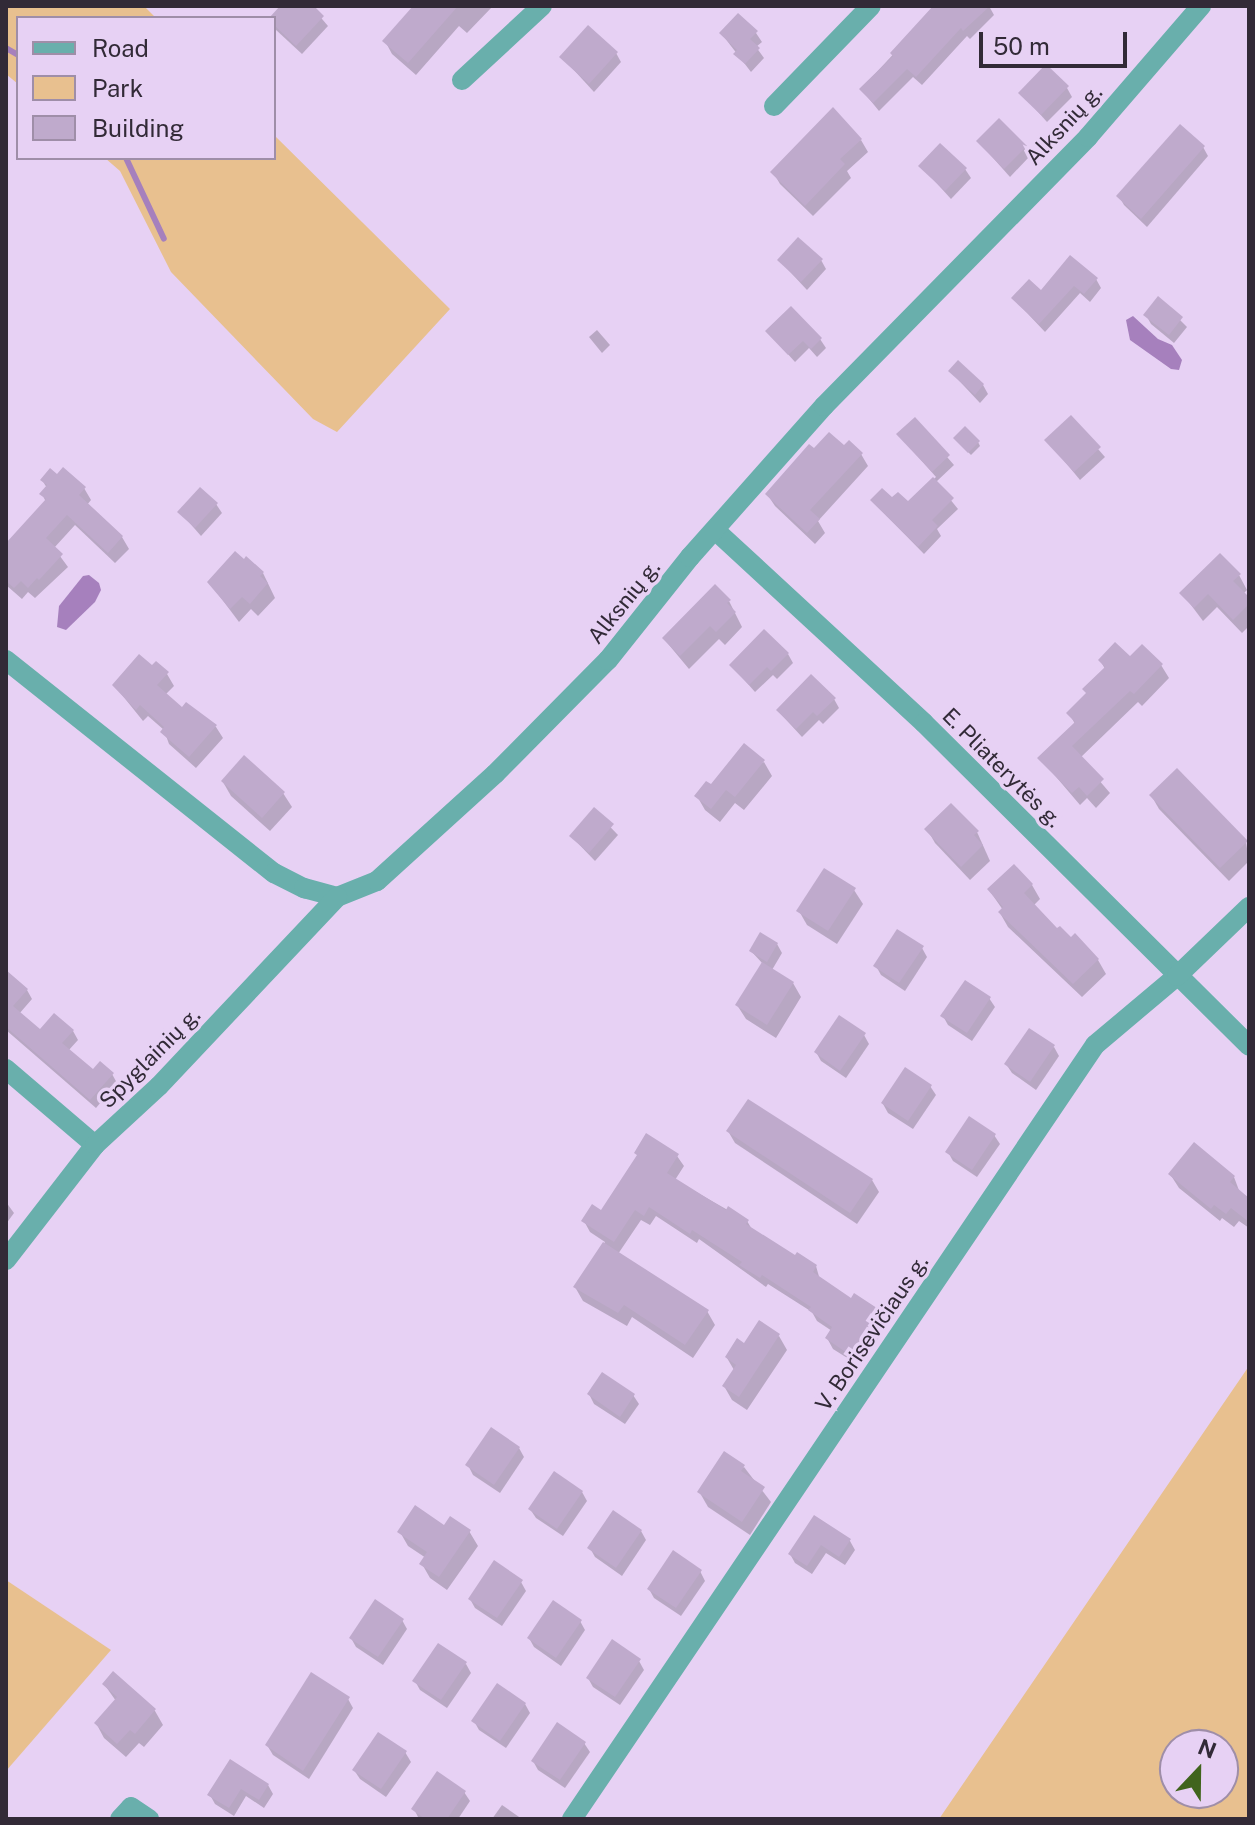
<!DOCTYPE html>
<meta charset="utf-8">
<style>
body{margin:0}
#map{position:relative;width:1255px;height:1825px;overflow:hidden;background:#e7d1f4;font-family:"Public Sans",sans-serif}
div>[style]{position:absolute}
.green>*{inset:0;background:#e8c08f}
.water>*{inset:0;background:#a680bd}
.shadow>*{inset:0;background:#0003}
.stream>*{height:6px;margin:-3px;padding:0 3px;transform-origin:3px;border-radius:3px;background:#a680bd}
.building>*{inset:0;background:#bfaacc}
.minor>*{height:20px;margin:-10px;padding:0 10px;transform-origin:10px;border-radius:10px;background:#69afac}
span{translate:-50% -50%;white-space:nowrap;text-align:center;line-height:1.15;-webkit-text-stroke:7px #e7d1f4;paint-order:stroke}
.street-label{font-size:22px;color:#322a37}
.frame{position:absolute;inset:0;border:8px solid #322a37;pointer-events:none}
.legend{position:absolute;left:16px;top:16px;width:260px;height:144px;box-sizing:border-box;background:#e7d1f4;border:2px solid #9f8ea8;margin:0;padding:10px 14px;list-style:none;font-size:24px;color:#322a37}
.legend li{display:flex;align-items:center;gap:16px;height:40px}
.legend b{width:40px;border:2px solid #9f8ea8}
.north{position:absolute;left:1159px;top:1729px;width:80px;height:80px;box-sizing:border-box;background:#e7d1f4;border:2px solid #9f8ea8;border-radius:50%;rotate:22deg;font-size:22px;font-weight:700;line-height:32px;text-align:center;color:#322a37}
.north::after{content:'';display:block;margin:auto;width:28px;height:36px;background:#40641d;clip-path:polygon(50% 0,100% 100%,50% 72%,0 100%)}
.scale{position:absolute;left:979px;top:32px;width:148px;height:36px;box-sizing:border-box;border:4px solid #322a37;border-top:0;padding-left:10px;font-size:24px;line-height:28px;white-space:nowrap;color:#322a37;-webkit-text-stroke:6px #e7d1f4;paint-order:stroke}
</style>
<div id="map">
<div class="green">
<div style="clip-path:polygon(6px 6px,144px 6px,156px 18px,18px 18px,18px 84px,6px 74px)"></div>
<div style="clip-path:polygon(274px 135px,450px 309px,337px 432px,313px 419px,171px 272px,120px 171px,105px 158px,274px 158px)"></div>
<div style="clip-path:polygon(evenodd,1249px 1366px,1249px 1819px,939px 1819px,1249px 1366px,1223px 1745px,1223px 1793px,1175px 1793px,1175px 1745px,1223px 1745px)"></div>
<div style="clip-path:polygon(6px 1580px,111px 1650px,6px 1771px)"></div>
</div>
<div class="water">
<div style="clip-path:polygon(1133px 316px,1158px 339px,1172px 345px,1182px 360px,1179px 370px,1171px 369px,1130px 340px,1126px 320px)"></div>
<div style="clip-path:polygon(89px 575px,99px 583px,101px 590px,95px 602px,66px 630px,57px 627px,59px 606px,83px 576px)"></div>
</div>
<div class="shadow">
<div style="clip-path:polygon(292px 6px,311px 6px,328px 26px,302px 54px,275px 29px,272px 18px)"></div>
<div style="clip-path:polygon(418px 6px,493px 6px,467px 33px,459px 26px,416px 75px,392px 54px,385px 41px)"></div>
<div style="clip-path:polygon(938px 6px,989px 6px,994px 15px,970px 39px,967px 36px,922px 85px,913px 77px,879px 111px,861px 89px)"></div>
<div style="clip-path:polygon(721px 33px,756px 33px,762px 42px,756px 47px,764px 58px,751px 72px)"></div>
<div style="clip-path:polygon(616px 53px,621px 62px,594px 92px,562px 57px)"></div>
<div style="clip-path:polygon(1067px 88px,1072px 97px,1047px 122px,1021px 93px)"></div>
<div style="clip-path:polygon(861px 140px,868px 152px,847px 171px,851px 178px,813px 216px,780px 184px,773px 172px)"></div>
<div style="clip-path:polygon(978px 141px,1025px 147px,1030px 156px,1010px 177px)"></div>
<div style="clip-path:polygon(1203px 147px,1208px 156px,1147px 227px,1124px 205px,1119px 196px)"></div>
<div style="clip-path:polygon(921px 166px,965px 169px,971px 178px,951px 199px)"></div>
<div style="clip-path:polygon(779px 260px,821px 260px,826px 269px,807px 290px)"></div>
<div style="clip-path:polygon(1096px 279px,1101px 288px,1090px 302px,1080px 293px,1045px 332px,1013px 298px)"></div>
<div style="clip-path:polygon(1159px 299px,1187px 327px,1174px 343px,1151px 324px,1146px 315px)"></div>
<div style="clip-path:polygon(597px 330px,610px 345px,602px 353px,589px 337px)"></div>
<div style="clip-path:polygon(768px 332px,820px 339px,826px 348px,817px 357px,809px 348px,795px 362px)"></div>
<div style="clip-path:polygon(950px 371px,983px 385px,988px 394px,980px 403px)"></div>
<div style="clip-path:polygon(1071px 418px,1105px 457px,1080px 480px,1047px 440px)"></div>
<div style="clip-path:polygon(915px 420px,954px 465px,936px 482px,958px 509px,937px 529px,941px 536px,924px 554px,872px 501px,908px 504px,936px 477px,899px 435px)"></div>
<div style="clip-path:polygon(958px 442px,978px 442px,980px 446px,971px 455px)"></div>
<div style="clip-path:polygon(844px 448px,861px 454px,868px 466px,818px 521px,825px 533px,815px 544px,775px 506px,767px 494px,814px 451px)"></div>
<div style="clip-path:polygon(57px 476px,84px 488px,91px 500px,87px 505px,122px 537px,129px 549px,115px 563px,75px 525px,54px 548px,68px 567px,35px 598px,28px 592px,22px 599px,6px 585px,6px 546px,46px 502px,42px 494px,47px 488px,42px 480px)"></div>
<div style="clip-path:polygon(216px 504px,222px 513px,201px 536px,180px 512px)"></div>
<div style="clip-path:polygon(263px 573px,275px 598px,258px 616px,251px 609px,239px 622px,209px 582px)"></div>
<div style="clip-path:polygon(1239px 575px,1247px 590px,1243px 594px,1249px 600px,1249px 626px,1242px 633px,1217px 607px,1203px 621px,1182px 593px)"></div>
<div style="clip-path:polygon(729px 601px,742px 627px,725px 645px,719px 639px,689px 669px,664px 639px)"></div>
<div style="clip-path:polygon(788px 654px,793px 663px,777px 679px,773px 675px,755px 692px,732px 666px)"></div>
<div style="clip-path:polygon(1130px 659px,1161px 665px,1169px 678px,1142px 706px,1138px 702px,1080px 758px,1110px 793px,1096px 808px,1087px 798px,1080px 805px,1040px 758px,1075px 724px,1069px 713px,1088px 695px,1105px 669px,1100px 660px)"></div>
<div style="clip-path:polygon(152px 668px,167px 674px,174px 686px,165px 695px,182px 710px,187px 705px,216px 727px,223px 738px,196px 768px,169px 744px,164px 730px,148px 716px,143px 721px,114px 685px)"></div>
<div style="clip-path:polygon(834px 699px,839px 708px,823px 724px,819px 720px,802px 737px,778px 711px)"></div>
<div style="clip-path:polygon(764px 762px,772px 776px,744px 810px,735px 803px,720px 822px,705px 810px,697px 796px)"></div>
<div style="clip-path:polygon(223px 782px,283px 793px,292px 807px,270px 831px,231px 796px)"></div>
<div style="clip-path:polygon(1151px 795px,1246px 842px,1249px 861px,1229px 881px,1159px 809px)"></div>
<div style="clip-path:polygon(594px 810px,618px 835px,595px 861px,571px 836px)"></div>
<div style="clip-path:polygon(927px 829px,977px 832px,990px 861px,970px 880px,935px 843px)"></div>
<div style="clip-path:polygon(1032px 885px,1040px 899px,1033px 906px,1057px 931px,1098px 960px,1106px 974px,1082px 997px,1008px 927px,1000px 913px,1003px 910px,989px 890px)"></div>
<div style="clip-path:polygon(854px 890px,863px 904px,837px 944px,807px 925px,799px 911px)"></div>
<div style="clip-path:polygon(777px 944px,782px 953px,772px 970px,793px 983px,801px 997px,776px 1038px,746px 1019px,737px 1005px,763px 964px,751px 951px)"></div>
<div style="clip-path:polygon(922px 948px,927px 957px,905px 991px,881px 975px,876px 966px)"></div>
<div style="clip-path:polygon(6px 977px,27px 990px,32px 999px,19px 1014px,40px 1032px,73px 1031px,78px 1040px,68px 1051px,93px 1072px,112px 1074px,117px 1083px,96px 1108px,6px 1030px)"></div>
<div style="clip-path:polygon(989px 998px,995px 1007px,972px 1041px,948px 1025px,943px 1016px)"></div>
<div style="clip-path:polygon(864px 1035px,869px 1044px,846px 1078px,821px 1061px,816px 1052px)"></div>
<div style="clip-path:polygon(1054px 1047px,1059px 1056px,1036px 1090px,1012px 1073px,1006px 1064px)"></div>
<div style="clip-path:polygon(930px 1086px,936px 1095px,913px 1129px,888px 1113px,883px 1104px)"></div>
<div style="clip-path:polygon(728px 1131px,872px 1180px,879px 1192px,857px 1224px,735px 1143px)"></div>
<div style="clip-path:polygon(994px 1135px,1000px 1144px,977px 1177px,953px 1161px,948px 1152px)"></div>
<div style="clip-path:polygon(636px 1153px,677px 1156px,684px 1166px,675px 1180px,747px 1221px,753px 1231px,796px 1258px,816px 1266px,820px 1280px,851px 1301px,855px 1296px,882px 1314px,888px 1324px,860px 1366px,833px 1349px,827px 1338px,832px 1331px,817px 1321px,812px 1312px,768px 1284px,766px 1287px,699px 1239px,697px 1243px,656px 1216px,650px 1225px,641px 1220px,618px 1254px,707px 1311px,715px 1325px,693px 1358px,632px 1317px,627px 1326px,583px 1301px,575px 1287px,605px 1242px,590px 1232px,584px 1221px,602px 1213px,638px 1157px)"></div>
<div style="clip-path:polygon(1170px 1174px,1234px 1177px,1240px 1193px,1249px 1200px,1249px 1228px,1239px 1221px,1234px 1227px,1222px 1218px,1220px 1221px,1179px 1188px)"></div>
<div style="clip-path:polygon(6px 1202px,14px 1213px,6px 1224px)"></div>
<div style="clip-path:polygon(779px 1336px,787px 1350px,747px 1410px,732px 1400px,724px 1386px,734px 1370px,727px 1358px)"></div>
<div style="clip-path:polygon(589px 1394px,633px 1395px,639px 1404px,625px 1424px,594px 1404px)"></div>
<div style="clip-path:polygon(519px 1448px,524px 1457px,500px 1493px,473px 1475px,468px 1465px)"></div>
<div style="clip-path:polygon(744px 1467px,771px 1502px,750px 1535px,708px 1507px,700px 1493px)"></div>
<div style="clip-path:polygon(582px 1492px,587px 1501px,563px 1536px,536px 1518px,530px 1509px)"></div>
<div style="clip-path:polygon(815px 1517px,850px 1541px,855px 1550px,845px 1565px,826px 1553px,812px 1574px,795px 1563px,790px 1554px)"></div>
<div style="clip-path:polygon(445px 1528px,469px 1531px,478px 1546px,447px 1590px,430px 1578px,422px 1564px,426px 1558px,408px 1546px,400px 1532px)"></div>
<div style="clip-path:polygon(641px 1531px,646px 1540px,622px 1576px,595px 1557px,590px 1548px)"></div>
<div style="clip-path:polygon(700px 1571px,705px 1581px,681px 1616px,654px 1598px,649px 1589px)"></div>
<div style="clip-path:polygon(521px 1582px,526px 1591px,502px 1626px,475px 1608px,470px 1599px)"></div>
<div style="clip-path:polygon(402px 1620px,407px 1629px,383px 1665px,356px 1647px,351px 1638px)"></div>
<div style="clip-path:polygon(580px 1621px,585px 1630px,561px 1666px,534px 1647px,529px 1638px)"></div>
<div style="clip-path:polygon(639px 1661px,644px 1670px,620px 1705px,593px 1687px,588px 1678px)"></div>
<div style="clip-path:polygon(466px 1664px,471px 1673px,447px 1708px,420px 1690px,415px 1681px)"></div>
<div style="clip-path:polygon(114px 1674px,155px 1711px,163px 1725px,144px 1747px,139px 1743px,126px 1757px,104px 1738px,96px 1723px,116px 1701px,104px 1684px)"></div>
<div style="clip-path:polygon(348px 1699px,353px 1708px,309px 1779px,273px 1755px,267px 1745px)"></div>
<div style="clip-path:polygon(525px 1704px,530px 1713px,506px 1748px,479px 1730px,474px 1721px)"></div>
<div style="clip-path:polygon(584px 1743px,590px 1752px,565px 1788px,538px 1770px,533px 1761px)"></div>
<div style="clip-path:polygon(405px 1752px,411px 1762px,386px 1797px,360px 1779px,354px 1770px)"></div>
<div style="clip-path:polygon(231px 1762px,268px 1785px,273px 1794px,264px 1808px,246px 1796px,234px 1816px,215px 1804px,210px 1795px)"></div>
<div style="clip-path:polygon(464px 1792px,470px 1801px,458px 1819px,419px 1819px,414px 1809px)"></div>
<div style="clip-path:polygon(502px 1805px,522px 1819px,492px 1819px)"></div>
</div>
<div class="stream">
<div style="left:6px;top:48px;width:14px;rotate:30deg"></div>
<div style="left:126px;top:158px;width:89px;rotate:64.9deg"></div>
</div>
<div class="building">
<div style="clip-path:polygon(280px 6px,314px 6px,324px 16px,296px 46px,274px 25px,274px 18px,269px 18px)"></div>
<div style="clip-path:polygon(413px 6px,458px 6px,408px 63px,382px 41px)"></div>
<div style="clip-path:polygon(933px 6px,990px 6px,963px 31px,961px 28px,916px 77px,907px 69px,873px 103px,859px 89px,893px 56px,890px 53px)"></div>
<div style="clip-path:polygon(738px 13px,758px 31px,750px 39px,760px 48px,745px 64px,733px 54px,737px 50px,719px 33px)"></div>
<div style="clip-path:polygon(588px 25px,618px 52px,589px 84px,559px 57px)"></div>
<div style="clip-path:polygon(1046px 64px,1069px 86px,1041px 115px,1018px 93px)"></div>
<div style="clip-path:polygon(833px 107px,862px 139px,840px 159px,845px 164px,805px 206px,770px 172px)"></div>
<div style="clip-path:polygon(999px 118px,1027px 146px,1004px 169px,976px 141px)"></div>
<div style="clip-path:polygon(1180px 124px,1205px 146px,1141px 219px,1116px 196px)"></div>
<div style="clip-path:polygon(940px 143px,967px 168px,945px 191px,918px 166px)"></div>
<div style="clip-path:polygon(798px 237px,823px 259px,801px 282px,777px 260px)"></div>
<div style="clip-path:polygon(1070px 255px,1098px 278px,1084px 294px,1074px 286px,1039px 324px,1011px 298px,1029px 279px,1041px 290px)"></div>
<div style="clip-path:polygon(1158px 296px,1183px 317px,1169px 335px,1143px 315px)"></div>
<div style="clip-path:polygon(791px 306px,822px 338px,811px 349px,803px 341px,788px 355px,765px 331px)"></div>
<div style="clip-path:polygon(958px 360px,984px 384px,975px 395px,948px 371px)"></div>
<div style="clip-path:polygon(1071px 415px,1101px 447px,1074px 472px,1044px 440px)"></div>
<div style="clip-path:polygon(915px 417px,950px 455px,932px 472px,896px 434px)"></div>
<div style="clip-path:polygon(965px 426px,980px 441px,968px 453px,953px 438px)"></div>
<div style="clip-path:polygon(829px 432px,844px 445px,849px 440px,863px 453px,810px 510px,820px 519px,807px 533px,765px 494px,809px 444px,814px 448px)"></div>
<div style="clip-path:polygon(63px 467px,86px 487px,79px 495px,123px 536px,108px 553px,67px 515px,46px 538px,63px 554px,39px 580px,37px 578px,28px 588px,21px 581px,14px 588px,6px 581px,6px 543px,46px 499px,39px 494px,47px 485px,40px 480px,50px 468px,57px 474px)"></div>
<div style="clip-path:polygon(933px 477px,954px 498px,932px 520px,938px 526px,918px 547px,870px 500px,882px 488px,892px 497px,898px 492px,908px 501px)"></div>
<div style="clip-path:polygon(200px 487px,218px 503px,195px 528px,177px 512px)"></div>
<div style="clip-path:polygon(235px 551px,244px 559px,246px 556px,264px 572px,260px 576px,268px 583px,250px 604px,242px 597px,230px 609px,207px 582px)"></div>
<div style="clip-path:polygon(1220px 553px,1241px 574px,1233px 581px,1249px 597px,1249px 604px,1233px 620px,1208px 594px,1194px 608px,1179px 593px)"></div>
<div style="clip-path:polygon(715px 584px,731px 600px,727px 603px,736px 612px,716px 632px,710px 626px,680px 656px,662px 638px)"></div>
<div style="clip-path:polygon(764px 629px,789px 653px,771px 671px,767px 667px,749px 685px,729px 665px)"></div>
<div style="clip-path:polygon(1115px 642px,1130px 656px,1142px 644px,1163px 664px,1134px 694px,1130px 691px,1072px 746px,1104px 779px,1087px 796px,1079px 787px,1072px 793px,1037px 758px,1075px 722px,1066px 713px,1086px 693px,1082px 689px,1105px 667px,1098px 660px)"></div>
<div style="clip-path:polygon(139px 654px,152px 665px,156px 661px,169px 672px,157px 685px,182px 707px,186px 702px,217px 725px,189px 757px,160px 732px,164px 727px,140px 705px,136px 710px,112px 685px)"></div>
<div style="clip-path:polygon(811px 674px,836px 698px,817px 716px,813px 712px,796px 729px,776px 710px)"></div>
<div style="clip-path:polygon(744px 743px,765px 760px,735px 797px,726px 790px,711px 809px,694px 796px,706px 781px,711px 784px)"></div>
<div style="clip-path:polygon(244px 755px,285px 792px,262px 818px,221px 781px)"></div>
<div style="clip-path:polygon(1177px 768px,1248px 841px,1220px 868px,1149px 795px)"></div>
<div style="clip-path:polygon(951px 803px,979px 831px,974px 835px,983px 845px,961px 867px,924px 829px)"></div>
<div style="clip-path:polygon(594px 807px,614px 824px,589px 853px,569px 836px)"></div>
<div style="clip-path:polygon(1014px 864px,1033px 884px,1024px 893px,1057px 928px,1060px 926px,1071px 937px,1075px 933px,1099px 959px,1073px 984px,998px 912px,1003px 907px,987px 889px)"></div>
<div style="clip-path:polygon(824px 868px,856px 888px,828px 931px,796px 911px)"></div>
<div style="clip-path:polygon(897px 929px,924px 946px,899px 983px,873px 966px)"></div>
<div style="clip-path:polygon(760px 932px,778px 943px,767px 962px,749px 951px)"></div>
<div style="clip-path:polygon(762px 962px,794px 982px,767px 1025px,735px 1005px)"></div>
<div style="clip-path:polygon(6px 970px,28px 989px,13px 1006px,40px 1029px,54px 1013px,74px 1030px,62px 1043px,93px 1069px,100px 1061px,114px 1073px,90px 1100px,6px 1027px)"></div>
<div style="clip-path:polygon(965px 980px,991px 997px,967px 1033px,940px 1016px)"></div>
<div style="clip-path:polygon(839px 1015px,866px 1033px,840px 1071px,814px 1052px)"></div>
<div style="clip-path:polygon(1029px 1028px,1055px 1045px,1030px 1082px,1004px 1064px)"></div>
<div style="clip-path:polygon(905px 1067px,932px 1085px,908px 1121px,881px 1103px)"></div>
<div style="clip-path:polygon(748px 1099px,873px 1179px,850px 1213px,726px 1131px)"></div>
<div style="clip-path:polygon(969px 1116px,996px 1134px,972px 1170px,945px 1152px)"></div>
<div style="clip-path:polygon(646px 1133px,679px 1154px,667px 1173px,726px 1210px,728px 1206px,749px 1220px,746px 1224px,795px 1255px,797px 1252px,817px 1265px,813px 1272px,851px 1298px,854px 1293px,883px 1312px,853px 1357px,825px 1338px,832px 1327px,808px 1310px,811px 1307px,762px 1275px,760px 1278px,739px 1265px,742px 1262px,692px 1230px,690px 1234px,649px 1207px,644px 1216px,635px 1210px,614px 1242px,581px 1221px,592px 1204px,601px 1210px,637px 1155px,634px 1153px)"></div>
<div style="clip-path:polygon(1194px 1142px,1235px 1176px,1230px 1182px,1249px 1198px,1249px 1222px,1231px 1208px,1226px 1214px,1214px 1205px,1211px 1209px,1168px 1174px)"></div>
<div style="clip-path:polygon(603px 1242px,709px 1310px,685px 1345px,624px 1305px,618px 1313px,573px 1287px)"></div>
<div style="clip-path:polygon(759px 1320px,780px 1334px,739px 1397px,722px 1386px,736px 1365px,725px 1357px,737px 1338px,744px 1343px)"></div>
<div style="clip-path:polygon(602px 1372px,635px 1394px,620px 1417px,587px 1394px)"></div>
<div style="clip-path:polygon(491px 1427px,520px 1447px,494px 1485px,465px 1465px)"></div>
<div style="clip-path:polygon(724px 1451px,745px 1465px,741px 1471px,765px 1487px,742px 1522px,697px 1492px)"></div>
<div style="clip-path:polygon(554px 1471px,583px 1491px,557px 1529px,528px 1509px)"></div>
<div style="clip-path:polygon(415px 1505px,444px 1525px,450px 1516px,471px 1530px,439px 1577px,419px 1564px,427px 1552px,397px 1532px)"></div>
<div style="clip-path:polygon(613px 1510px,642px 1530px,616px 1568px,587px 1548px)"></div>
<div style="clip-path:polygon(814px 1515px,851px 1539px,839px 1557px,821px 1545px,807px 1566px,788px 1554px)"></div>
<div style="clip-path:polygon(673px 1550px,702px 1570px,676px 1608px,647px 1589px)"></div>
<div style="clip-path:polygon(494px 1560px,523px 1580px,497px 1618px,468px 1599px)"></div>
<div style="clip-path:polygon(375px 1599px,404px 1619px,378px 1657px,349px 1638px)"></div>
<div style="clip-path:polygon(553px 1600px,582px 1620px,556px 1658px,527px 1638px)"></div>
<div style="clip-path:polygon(612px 1639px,641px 1659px,615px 1697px,586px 1678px)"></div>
<div style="clip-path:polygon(438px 1643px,467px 1662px,441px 1700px,412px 1681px)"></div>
<div style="clip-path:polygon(113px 1671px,156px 1709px,135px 1734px,130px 1730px,117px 1744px,94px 1723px,117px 1697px,102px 1684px)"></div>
<div style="clip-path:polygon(311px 1672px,350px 1697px,303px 1771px,265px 1745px)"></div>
<div style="clip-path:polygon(497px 1683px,526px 1703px,500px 1741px,471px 1721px)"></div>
<div style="clip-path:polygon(557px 1722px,586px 1742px,560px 1780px,531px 1761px)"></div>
<div style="clip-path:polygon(378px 1732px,407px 1751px,381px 1789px,352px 1770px)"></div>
<div style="clip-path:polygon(230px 1759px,269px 1784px,259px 1800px,241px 1789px,229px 1808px,207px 1795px)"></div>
<div style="clip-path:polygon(437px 1771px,466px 1791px,447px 1819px,425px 1819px,411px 1809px)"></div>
</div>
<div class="minor">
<div style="left:462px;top:80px;width:109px;rotate:-42.8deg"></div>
<div style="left:774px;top:106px;width:139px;rotate:-45.9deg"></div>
<div style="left:715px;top:530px;width:284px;rotate:42.7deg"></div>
<div style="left:924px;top:723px;width:458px;rotate:44.8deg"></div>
<div style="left:6px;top:660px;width:342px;rotate:38.5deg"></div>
<div style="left:274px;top:873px;width:34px;rotate:27deg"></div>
<div style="left:304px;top:888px;width:34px;rotate:15deg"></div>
<div style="left:337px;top:897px;width:43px;rotate:-21.8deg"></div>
<div style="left:377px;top:881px;width:159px;rotate:-42.2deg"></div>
<div style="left:495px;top:774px;width:161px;rotate:-45.3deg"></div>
<div style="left:608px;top:660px;width:132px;rotate:-51.5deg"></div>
<div style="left:690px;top:557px;width:202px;rotate:-48.4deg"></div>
<div style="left:824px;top:406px;width:377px;rotate:-45.5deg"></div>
<div style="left:1088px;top:137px;width:173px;rotate:-49.2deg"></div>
<div style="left:6px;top:1069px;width:117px;rotate:40.5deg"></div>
<div style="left:6px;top:1260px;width:145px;rotate:-52.3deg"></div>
<div style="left:95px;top:1145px;width:87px;rotate:-42.7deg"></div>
<div style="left:159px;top:1086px;width:260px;rotate:-46.7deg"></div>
<div style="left:120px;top:1819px;width:16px;rotate:-47deg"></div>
<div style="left:131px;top:1807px;width:22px;rotate:34deg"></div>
<div style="left:572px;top:1819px;width:934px;rotate:-55.95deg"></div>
<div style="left:1095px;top:1045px;width:107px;rotate:-40.1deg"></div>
<div style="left:1177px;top:976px;width:100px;rotate:-43.8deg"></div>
</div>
<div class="street-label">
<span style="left:1064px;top:125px;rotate:-47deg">Alksnių g.</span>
<span style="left:624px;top:602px;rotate:-51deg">Alksnių g.</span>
<span style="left:1002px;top:768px;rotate:45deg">E. Pliaterytės g.</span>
<span style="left:150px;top:1058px;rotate:-45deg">Spyglainių g.</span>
<span style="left:872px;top:1333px;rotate:-56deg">V. Borisevičiaus g.</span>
</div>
<div class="frame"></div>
<ul class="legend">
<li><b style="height:10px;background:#69afac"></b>Road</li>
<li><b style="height:22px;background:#e8c08f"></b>Park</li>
<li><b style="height:22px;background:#bfaacc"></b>Building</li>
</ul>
<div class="north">N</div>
<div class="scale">50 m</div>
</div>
